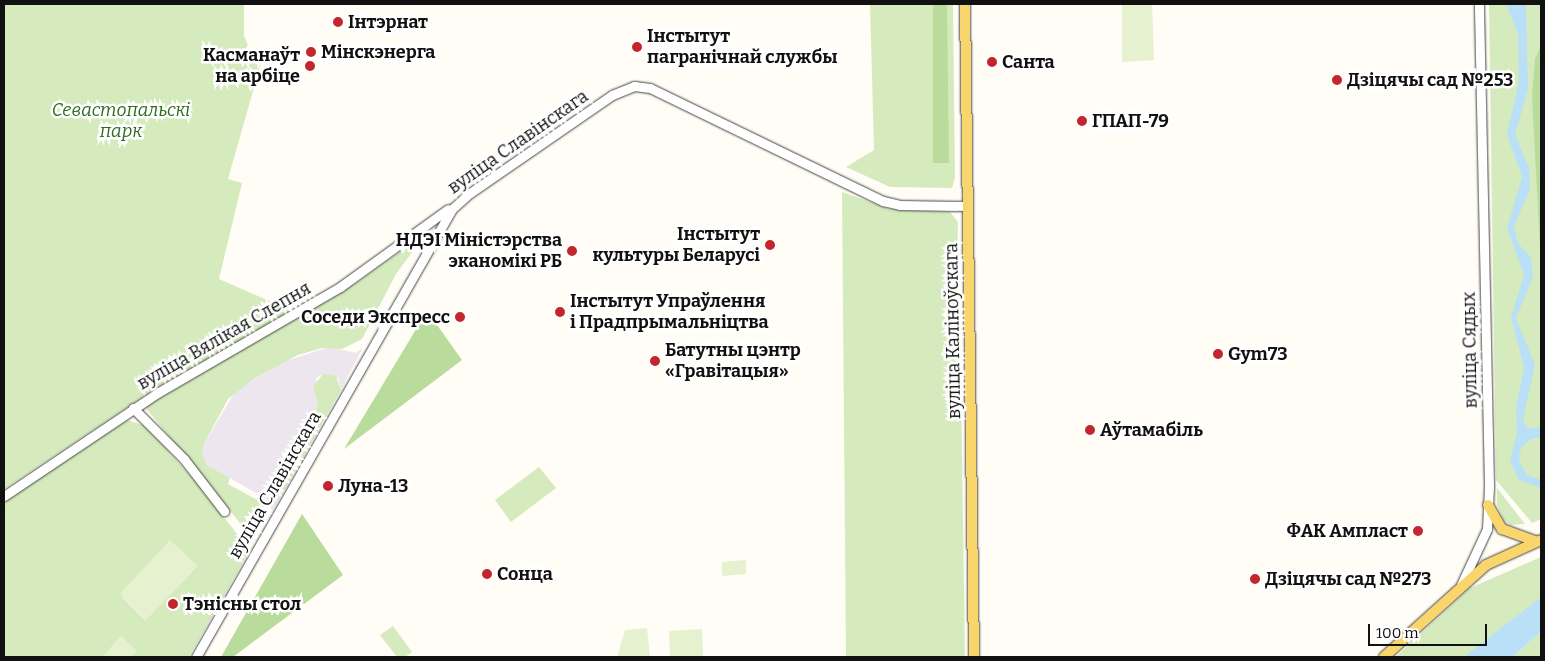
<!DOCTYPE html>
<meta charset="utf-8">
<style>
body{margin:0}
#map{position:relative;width:1545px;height:661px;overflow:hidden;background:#fffdf5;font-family:Bitter,serif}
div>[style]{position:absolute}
.industrial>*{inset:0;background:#eee6ef}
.green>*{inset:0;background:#d5ebbd}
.forest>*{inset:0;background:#b9dc9c}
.pitch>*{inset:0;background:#e6f2cf}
.water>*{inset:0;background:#b9e0f7}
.roads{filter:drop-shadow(0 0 1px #444) drop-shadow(0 0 1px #444)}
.minor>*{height:9px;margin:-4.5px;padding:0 4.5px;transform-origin:4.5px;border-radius:4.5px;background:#fff}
.major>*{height:10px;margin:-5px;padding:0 5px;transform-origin:5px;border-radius:5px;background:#f9d66b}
.dots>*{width:14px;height:14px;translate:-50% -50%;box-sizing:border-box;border:2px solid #fff;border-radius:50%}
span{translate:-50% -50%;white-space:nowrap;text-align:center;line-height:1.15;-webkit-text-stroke:5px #fff;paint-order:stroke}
.poi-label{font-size:18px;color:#111;font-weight:700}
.left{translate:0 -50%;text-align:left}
.right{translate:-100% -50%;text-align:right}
.park-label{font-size:18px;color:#2f6b1f;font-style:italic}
.street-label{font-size:18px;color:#111}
.frame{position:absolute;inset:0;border:5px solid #111;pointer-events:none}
.scale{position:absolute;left:1368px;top:624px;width:119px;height:22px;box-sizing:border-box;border:2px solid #111;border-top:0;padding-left:6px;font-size:15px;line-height:18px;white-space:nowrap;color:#111;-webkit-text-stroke:4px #fff;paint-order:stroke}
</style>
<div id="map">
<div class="industrial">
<div style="clip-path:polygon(329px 347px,356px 353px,363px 347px,341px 390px,338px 378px,321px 375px,316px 378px,318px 404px,276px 486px,279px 491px,285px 489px,272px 511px,268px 500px,207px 465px,202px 454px,204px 444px,236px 390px,283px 362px)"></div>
</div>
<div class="green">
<div style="clip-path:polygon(4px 4px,244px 4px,244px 36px,251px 53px,261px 63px,228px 179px,242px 183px,219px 279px,292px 311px,155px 389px,4px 489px)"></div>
<div style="clip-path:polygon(870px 4px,953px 4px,955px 178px,952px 188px,890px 187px,846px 167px,874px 150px)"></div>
<div style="clip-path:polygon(1489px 4px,1541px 4px,1541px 519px,1532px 523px,1496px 480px)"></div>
<div style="clip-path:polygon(842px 192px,890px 209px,950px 212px,958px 222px,956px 297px,960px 313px,965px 657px,846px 657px)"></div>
<div style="clip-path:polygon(411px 244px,413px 251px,396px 274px,362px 339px,342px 349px,322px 348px,298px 355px,255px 378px,228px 399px,204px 444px,202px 454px,207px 465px,230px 478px,228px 484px,263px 503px,263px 510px,249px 534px,145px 407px,244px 346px,356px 283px)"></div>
<div style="clip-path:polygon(323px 374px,336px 376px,341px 390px,285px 489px,280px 491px,277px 485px,318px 404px,313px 386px)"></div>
<div style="clip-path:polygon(127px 420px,146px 426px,195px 481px,250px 550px,189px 657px,4px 657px,4px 501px)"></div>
<div style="clip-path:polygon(539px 467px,556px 488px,511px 522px,495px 500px)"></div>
<div style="clip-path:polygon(1497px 488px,1525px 524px,1510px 525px,1504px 521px,1497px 505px)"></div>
<div style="clip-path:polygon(1541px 557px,1541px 597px,1475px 652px,1464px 657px,1396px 657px,1470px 588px)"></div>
<div style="clip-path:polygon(393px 626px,412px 652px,405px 657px,397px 657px,380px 635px)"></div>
<div style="clip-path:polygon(1541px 631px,1541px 657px,1513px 657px)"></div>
</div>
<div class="forest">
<div style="clip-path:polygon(933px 4px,947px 4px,949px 163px,933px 163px)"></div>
<div style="clip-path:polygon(1541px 46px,1541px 266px,1532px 96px,1535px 59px)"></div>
<div style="clip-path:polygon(427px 311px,462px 360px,344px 449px)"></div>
<div style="clip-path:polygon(302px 514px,343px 575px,233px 657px,221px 657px)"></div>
</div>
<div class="pitch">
<div style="clip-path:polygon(1152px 4px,1154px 60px,1122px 62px,1122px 5px)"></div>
<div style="clip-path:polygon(170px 540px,198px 566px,145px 621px,123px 599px,121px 593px)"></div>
<div style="clip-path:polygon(746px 560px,746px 574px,722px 576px,722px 562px)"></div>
<div style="clip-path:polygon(647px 628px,650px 657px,617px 657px,625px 630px)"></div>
<div style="clip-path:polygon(702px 629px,703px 657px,670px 657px,669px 631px)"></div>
<div style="clip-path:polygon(121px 636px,137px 651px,131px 657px,102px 657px)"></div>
</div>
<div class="water">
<div style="clip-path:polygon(1506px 4px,1526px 4px,1528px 89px,1515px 134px,1529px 168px,1530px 189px,1514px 226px,1518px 243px,1531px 258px,1533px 277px,1516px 318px,1535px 365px,1523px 420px,1528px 428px,1541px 428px,1541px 437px,1531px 439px,1521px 448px,1519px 461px,1527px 475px,1541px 480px,1541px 488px,1519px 480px,1510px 461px,1517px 433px,1516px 407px,1524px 368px,1511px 317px,1524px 275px,1507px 228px,1522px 177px,1507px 134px,1519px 81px,1518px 34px)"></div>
<div style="clip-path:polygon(1541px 597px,1541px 631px,1513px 657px,1464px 657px)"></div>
</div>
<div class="roads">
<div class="minor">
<div style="left:133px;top:408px;width:72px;rotate:45deg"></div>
<div style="left:184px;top:459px;width:66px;rotate:52.4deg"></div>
<div style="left:4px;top:496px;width:187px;rotate:-33.9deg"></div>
<div style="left:159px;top:392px;width:209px;rotate:-30.1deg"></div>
<div style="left:340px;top:287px;width:133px;rotate:-35.8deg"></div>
<div style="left:1461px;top:585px;width:62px;rotate:-65.1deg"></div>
<div style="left:1487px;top:529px;width:43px;rotate:-87.3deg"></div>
<div style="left:1489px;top:486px;width:482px;rotate:-91.2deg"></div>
<div style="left:196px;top:657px;width:516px;rotate:-60.26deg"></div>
<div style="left:452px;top:209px;width:24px;rotate:-42deg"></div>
<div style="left:470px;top:193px;width:173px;rotate:-34.6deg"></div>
<div style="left:612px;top:95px;width:24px;rotate:-22deg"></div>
<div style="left:634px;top:86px;width:16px;rotate:7deg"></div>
<div style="left:650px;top:88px;width:259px;rotate:25.9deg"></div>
<div style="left:883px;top:201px;width:17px;rotate:13deg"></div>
<div style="left:900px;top:205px;width:67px;rotate:0.9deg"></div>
</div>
<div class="major">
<div style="left:965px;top:4px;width:653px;rotate:89.21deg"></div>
<div style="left:1488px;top:505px;width:28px;rotate:60deg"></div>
<div style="left:1502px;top:529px;width:37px;rotate:20deg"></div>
<div style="left:1384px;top:657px;width:137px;rotate:-42deg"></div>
<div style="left:1486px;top:565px;width:60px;rotate:-24.4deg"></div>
</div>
</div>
<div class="dots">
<div style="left:338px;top:22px;background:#c4262e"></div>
<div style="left:637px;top:47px;background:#c4262e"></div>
<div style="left:311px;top:52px;background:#c4262e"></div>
<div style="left:992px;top:62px;background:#c4262e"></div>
<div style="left:310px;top:66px;background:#c4262e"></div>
<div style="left:1337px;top:80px;background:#c4262e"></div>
<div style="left:1082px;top:121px;background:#c4262e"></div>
<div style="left:770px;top:245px;background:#c4262e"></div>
<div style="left:572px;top:251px;background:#c4262e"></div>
<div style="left:560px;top:312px;background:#c4262e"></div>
<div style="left:460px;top:317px;background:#c4262e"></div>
<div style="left:1218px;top:354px;background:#c4262e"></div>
<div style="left:655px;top:361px;background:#c4262e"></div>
<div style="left:1090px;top:430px;background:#c4262e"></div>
<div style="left:328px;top:486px;background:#c4262e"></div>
<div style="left:1418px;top:531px;background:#c4262e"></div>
<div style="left:487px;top:574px;background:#c4262e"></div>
<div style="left:1255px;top:579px;background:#c4262e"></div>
<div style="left:173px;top:604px;background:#c4262e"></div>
</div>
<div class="poi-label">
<span class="left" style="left:348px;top:22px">Інтэрнат</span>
<span class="left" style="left:647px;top:47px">Інстытут<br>пагранічнай службы</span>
<span class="left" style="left:321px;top:52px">Мінскэнерга</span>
<span class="right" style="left:300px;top:66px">Касманаўт<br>на арбіце</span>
<span class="left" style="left:1002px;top:62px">Санта</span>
<span class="left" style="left:1347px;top:80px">Дзіцячы сад №253</span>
<span class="left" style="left:1092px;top:121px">ГПАП-79</span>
<span class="right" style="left:760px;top:245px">Інстытут<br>культуры Беларусі</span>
<span class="right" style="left:562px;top:251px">НДЭІ Міністэрства<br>эканомікі РБ</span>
<span class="left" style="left:570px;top:312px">Інстытут Упраўлення<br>і Прадпрымальніцтва</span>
<span class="right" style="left:450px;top:317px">Соседи Экспресс</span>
<span class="left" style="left:665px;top:361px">Батутны цэнтр<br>«Гравітацыя»</span>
<span class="left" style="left:1228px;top:354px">Gym73</span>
<span class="left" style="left:1100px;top:430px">Аўтамабіль</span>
<span class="left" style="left:338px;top:486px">Луна-13</span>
<span class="right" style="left:1408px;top:531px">ФАК Ампласт</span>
<span class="left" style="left:497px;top:574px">Сонца</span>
<span class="left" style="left:1265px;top:579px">Дзіцячы сад №273</span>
<span class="left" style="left:183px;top:604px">Тэнісны стол</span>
</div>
<div class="park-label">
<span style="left:121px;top:121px">Севастопальскі<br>парк</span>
</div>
<div class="street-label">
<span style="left:518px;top:142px;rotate:-35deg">вуліца Славінскага</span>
<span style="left:953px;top:331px;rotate:-91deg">вуліца Каліноўскага</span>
<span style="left:224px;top:336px;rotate:-30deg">вуліца Вялікая Слепня</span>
<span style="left:1470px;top:350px;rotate:-91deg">вуліца Сядых</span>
<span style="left:275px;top:485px;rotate:-60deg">вуліца Славінскага</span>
</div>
<div class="frame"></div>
<div class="scale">100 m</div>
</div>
